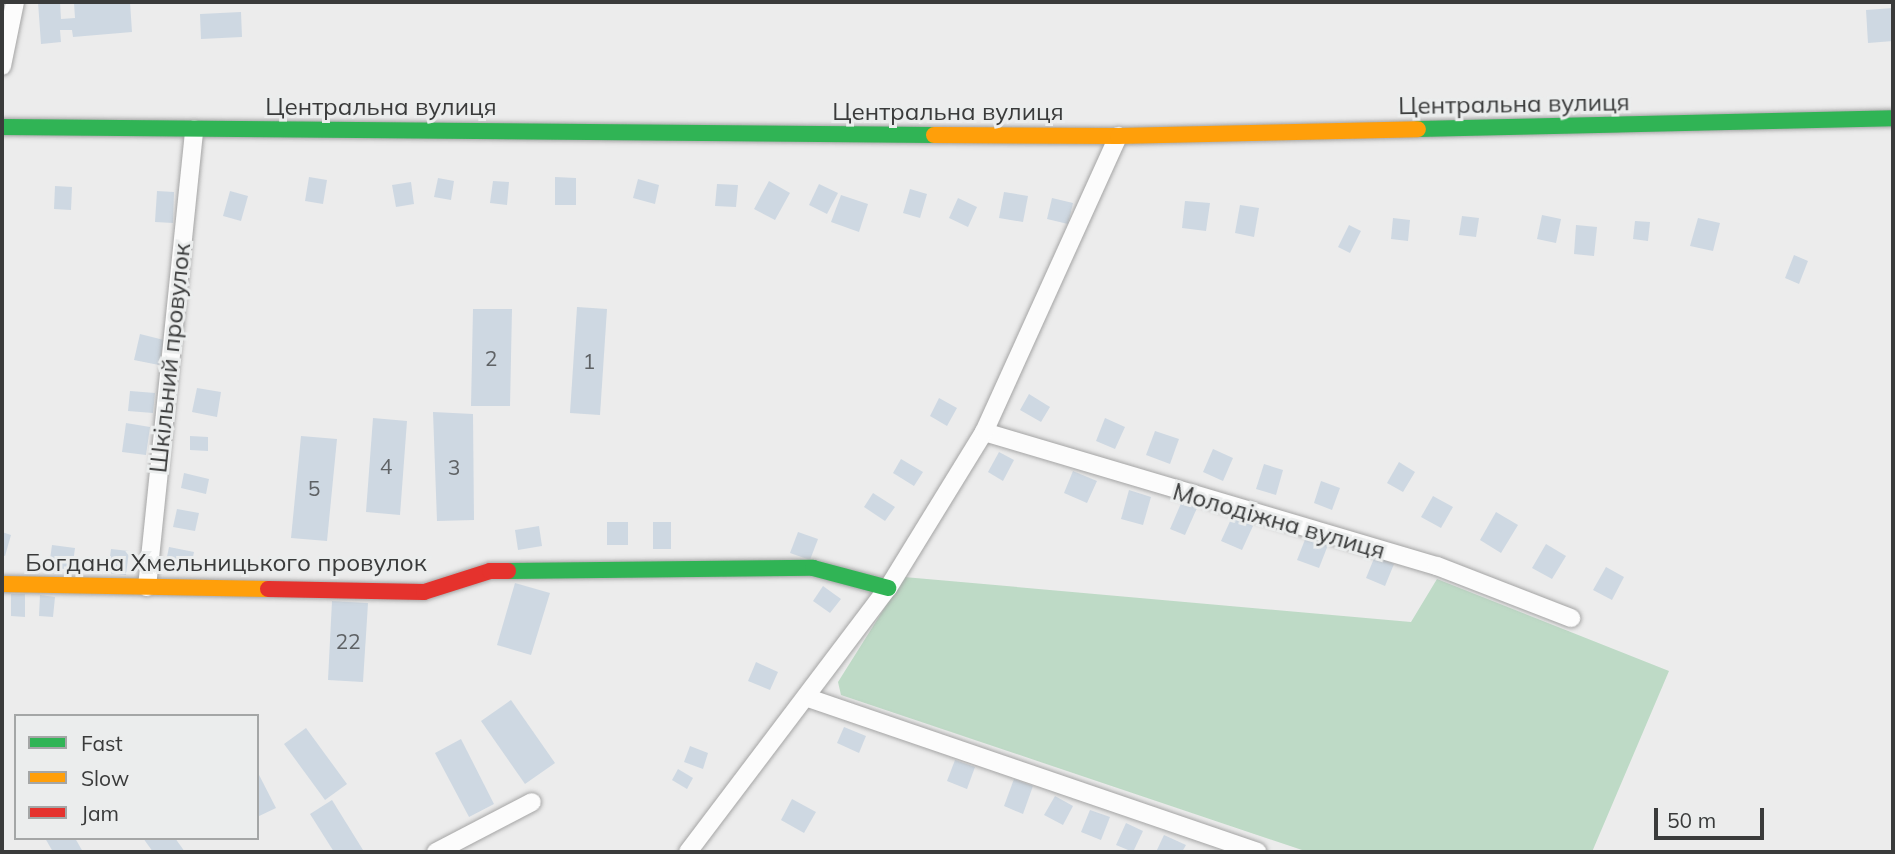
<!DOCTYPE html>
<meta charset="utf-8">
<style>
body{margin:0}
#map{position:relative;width:1895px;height:854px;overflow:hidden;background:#ececec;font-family:Mulish,sans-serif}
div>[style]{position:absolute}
.green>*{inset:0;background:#bedac6}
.building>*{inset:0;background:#ced8e2}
.roads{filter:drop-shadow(0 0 2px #a4a4a4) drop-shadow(0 0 2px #a4a4a4)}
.street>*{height:18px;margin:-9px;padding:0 9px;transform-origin:9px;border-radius:9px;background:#fcfcfc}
.fast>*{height:16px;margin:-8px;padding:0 8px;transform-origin:8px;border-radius:8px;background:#30b455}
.slow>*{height:16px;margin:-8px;padding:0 8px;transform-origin:8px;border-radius:8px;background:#ff9f0a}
.jam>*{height:16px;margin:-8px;padding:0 8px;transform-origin:8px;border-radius:8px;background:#e5322d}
span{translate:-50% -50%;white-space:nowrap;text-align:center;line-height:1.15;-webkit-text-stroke:6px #ebeded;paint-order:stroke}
.number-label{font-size:21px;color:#5f6265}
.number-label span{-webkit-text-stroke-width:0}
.street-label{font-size:24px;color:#3a3b3b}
.frame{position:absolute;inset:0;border:4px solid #3a3b3b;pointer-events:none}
.legend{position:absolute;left:14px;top:714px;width:245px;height:126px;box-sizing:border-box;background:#ebeded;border:2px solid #a4a6a6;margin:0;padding:9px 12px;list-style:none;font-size:21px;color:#3a3b3b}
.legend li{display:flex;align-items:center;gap:14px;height:35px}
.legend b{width:35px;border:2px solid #a4a6a6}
.scale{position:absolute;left:1654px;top:808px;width:110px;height:32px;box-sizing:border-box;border:4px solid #3a3b3b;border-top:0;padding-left:9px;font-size:21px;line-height:24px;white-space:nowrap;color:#3a3b3b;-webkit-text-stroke:5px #ebeded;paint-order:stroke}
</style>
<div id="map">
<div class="green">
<div style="clip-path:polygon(904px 577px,1411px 622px,1437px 579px,1669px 671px,1592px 852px,1308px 852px,841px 695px,838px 682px)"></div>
</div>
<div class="building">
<div style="clip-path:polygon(38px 2px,60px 2px,61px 19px,75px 18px,74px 3px,130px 2px,132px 32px,73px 37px,72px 30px,60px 30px,61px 42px,41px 44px)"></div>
<div style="clip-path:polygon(1893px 8px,1893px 41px,1868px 43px,1866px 10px)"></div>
<div style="clip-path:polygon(241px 12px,242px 37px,201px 39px,200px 14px)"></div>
<div style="clip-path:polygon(309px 177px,327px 180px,323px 204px,305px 201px)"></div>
<div style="clip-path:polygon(555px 177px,576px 178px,576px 205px,555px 205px)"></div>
<div style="clip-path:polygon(438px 178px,454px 181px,451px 200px,434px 197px)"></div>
<div style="clip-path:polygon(638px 179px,659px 185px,655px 204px,633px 198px)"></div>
<div style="clip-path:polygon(493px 181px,509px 182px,507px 205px,490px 203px)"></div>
<div style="clip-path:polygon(769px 181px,790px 193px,775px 220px,754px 209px)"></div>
<div style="clip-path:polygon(411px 182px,414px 204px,396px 207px,392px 185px)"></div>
<div style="clip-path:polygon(717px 184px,738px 185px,736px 207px,715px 206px)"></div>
<div style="clip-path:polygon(819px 184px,838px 193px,827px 214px,809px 205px)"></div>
<div style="clip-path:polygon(55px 186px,72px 187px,71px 210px,54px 209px)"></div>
<div style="clip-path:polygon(910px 189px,927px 194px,920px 218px,903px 213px)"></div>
<div style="clip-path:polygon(157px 191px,174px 192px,173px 223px,155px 222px)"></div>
<div style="clip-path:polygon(230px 191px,248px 196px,241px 221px,223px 216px)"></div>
<div style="clip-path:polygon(1004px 192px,1028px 196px,1023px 222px,999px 218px)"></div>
<div style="clip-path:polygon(841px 195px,868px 204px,859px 232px,831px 222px)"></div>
<div style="clip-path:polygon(958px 198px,977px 207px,968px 227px,949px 218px)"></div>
<div style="clip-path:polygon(1052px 198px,1073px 203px,1068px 224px,1047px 219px)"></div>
<div style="clip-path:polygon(1185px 201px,1210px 203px,1206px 231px,1182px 228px)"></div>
<div style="clip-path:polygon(1240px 205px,1259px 208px,1254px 237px,1235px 233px)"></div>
<div style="clip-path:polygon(1542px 215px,1561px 219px,1556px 243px,1537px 239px)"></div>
<div style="clip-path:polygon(1462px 216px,1479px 218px,1476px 237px,1459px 235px)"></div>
<div style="clip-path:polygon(1393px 218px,1410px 220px,1408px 241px,1391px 239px)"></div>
<div style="clip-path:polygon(1698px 218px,1720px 223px,1713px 251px,1690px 246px)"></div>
<div style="clip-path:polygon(1635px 221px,1650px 222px,1648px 241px,1633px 239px)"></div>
<div style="clip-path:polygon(1349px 225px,1361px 231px,1350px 253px,1338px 247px)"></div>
<div style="clip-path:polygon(1576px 225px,1597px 227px,1594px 256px,1574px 254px)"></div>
<div style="clip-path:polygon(1794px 255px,1808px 261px,1799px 284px,1785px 278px)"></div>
<div style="clip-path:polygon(577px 307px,607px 309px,600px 415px,570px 413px)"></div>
<div style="clip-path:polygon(473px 309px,512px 309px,510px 406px,471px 406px)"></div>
<div style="clip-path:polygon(140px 334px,164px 340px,159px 365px,134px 360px)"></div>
<div style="clip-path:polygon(197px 388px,221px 392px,217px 417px,192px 412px)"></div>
<div style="clip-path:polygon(130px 391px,155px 393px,153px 413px,128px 411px)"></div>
<div style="clip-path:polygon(1029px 394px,1050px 407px,1041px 422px,1020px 410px)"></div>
<div style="clip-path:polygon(939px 398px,957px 408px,947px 426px,930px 416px)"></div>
<div style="clip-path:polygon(433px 412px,473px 414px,474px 520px,437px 521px)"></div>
<div style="clip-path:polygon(373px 418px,407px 421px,400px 515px,366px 512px)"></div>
<div style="clip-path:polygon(1105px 418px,1125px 427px,1115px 449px,1096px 441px)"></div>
<div style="clip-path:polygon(126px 423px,150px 427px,146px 455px,122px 452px)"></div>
<div style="clip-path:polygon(1155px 431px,1179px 439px,1170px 464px,1146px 455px)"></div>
<div style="clip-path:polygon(190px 436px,208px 437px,208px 451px,190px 450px)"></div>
<div style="clip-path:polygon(301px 436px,337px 439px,327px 541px,291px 538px)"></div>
<div style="clip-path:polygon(1213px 449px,1233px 458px,1223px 481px,1203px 472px)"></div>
<div style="clip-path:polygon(999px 452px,1014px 460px,1003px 481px,988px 472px)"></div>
<div style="clip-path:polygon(901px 459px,923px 472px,914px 486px,893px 473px)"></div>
<div style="clip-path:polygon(1399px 462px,1415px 472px,1403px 492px,1387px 483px)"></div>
<div style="clip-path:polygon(1264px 464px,1283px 470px,1276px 495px,1256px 489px)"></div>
<div style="clip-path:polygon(1073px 471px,1097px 481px,1087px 503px,1064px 493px)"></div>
<div style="clip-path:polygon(184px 473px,209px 479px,206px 494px,181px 488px)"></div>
<div style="clip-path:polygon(1321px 481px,1340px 488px,1332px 510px,1314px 503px)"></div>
<div style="clip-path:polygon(1129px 490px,1151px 497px,1143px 525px,1121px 519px)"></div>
<div style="clip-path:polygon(873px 493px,895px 507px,885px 521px,864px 507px)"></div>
<div style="clip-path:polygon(1433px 496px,1453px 507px,1441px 528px,1421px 517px)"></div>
<div style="clip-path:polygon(1182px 501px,1197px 508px,1185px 535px,1170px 529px)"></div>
<div style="clip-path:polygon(177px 509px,199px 513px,195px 531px,173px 527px)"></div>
<div style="clip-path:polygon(1496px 512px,1518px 525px,1501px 553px,1480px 540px)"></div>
<div style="clip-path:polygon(1232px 517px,1253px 526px,1242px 550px,1221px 541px)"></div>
<div style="clip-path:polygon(607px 522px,628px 522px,628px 545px,607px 545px)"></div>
<div style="clip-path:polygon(653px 522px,671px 522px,671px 549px,653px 549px)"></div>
<div style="clip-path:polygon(539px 526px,542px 546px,518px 550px,515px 530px)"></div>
<div style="clip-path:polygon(2px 532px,11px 535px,5px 556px,2px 555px)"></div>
<div style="clip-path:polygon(798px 532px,818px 539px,810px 560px,790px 553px)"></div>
<div style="clip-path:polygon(1306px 537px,1328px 545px,1319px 568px,1297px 560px)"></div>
<div style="clip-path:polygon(1546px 544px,1566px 556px,1552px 579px,1532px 568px)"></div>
<div style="clip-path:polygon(52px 545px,75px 548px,72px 570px,49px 567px)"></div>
<div style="clip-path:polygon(169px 547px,194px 552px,190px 571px,165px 566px)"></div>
<div style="clip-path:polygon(111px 549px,129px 551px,126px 575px,108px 573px)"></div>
<div style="clip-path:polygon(1375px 556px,1394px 564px,1385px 586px,1366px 578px)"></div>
<div style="clip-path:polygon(1606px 567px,1624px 577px,1612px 600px,1593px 590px)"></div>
<div style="clip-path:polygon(515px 583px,550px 593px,531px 655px,497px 645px)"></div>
<div style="clip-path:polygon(823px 586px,841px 599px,830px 613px,813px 601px)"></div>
<div style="clip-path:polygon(11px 594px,25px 594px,25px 617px,11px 616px)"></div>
<div style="clip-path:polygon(40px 595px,55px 597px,53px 617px,39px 616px)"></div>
<div style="clip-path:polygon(332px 601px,368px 603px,363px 682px,328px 680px)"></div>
<div style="clip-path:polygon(756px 662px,778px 672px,770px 690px,748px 681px)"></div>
<div style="clip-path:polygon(511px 700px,555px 763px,525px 784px,481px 721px)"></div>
<div style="clip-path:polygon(844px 727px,866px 736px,859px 753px,837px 743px)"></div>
<div style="clip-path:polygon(306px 728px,347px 784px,325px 800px,284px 744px)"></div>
<div style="clip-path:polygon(461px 739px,494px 804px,469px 817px,435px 753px)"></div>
<div style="clip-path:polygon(690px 746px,708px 753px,703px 769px,684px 762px)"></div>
<div style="clip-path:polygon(955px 760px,975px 767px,967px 789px,947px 781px)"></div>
<div style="clip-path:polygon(678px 769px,693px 778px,687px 789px,672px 780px)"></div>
<div style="clip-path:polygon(257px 771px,276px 808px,257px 817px)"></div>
<div style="clip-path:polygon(1014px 779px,1033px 786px,1023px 814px,1004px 806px)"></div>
<div style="clip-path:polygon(1055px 796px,1073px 806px,1063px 825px,1044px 815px)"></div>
<div style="clip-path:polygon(792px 799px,816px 812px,804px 833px,781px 820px)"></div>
<div style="clip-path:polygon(332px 800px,363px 850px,359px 852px,334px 852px,310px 814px)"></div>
<div style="clip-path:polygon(1090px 810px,1110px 817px,1101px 840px,1081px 832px)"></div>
<div style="clip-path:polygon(1126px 823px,1143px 831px,1133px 852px,1116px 845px)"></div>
<div style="clip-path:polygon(1164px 835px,1186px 845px,1182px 852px,1156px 852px)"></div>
<div style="clip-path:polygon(45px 838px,75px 838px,83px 852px,53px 852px)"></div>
<div style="clip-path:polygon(143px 838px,175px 838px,185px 852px,153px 852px)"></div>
</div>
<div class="roads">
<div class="street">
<div style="left:2px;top:66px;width:65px;rotate:-78.5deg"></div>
<div style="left:984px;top:432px;width:472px;rotate:16.5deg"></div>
<div style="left:1437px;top:566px;width:144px;rotate:21.2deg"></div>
<div style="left:147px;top:587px;width:460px;rotate:-84.1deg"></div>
<div style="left:808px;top:698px;width:475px;rotate:18.9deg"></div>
<div style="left:436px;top:852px;width:108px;rotate:-27.5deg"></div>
<div style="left:688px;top:852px;width:331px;rotate:-52.9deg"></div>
<div style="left:888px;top:588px;width:183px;rotate:-58.4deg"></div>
<div style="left:984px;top:432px;width:325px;rotate:-65.6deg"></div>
</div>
<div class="fast">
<div style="left:2px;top:127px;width:932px;rotate:0.49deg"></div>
<div style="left:1418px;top:129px;width:475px;rotate:-1.3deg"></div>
<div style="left:508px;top:571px;width:305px;rotate:-0.6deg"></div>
<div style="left:813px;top:568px;width:78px;rotate:14.9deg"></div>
</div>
<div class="slow">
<div style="left:934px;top:135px;width:184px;rotate:0.3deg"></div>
<div style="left:1118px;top:136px;width:300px;rotate:-1.3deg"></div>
<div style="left:2px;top:584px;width:266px;rotate:1.1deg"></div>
</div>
<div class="jam">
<div style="left:268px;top:589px;width:156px;rotate:1.1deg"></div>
<div style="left:424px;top:592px;width:69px;rotate:-17.7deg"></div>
<div style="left:490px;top:571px;width:18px"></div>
</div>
</div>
<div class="number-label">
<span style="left:491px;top:358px">2</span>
<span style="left:589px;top:361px">1</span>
<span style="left:386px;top:466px">4</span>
<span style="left:454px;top:467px">3</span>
<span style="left:314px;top:488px">5</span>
<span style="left:348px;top:641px">22</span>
</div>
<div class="street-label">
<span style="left:1514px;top:104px;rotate:-1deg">Центральна вулиця</span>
<span style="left:381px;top:107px">Центральна вулиця</span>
<span style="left:948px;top:112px">Центральна вулиця</span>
<span style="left:170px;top:358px;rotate:-84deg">Шкільний провулок</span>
<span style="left:1279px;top:521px;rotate:16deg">Молодіжна вулиця</span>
<span style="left:226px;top:563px">Богдана Хмельницького провулок</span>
</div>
<div class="frame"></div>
<ul class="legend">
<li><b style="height:9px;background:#30b455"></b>Fast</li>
<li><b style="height:9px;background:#ff9f0a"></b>Slow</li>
<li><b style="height:9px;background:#e5322d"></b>Jam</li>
</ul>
<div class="scale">50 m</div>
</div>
